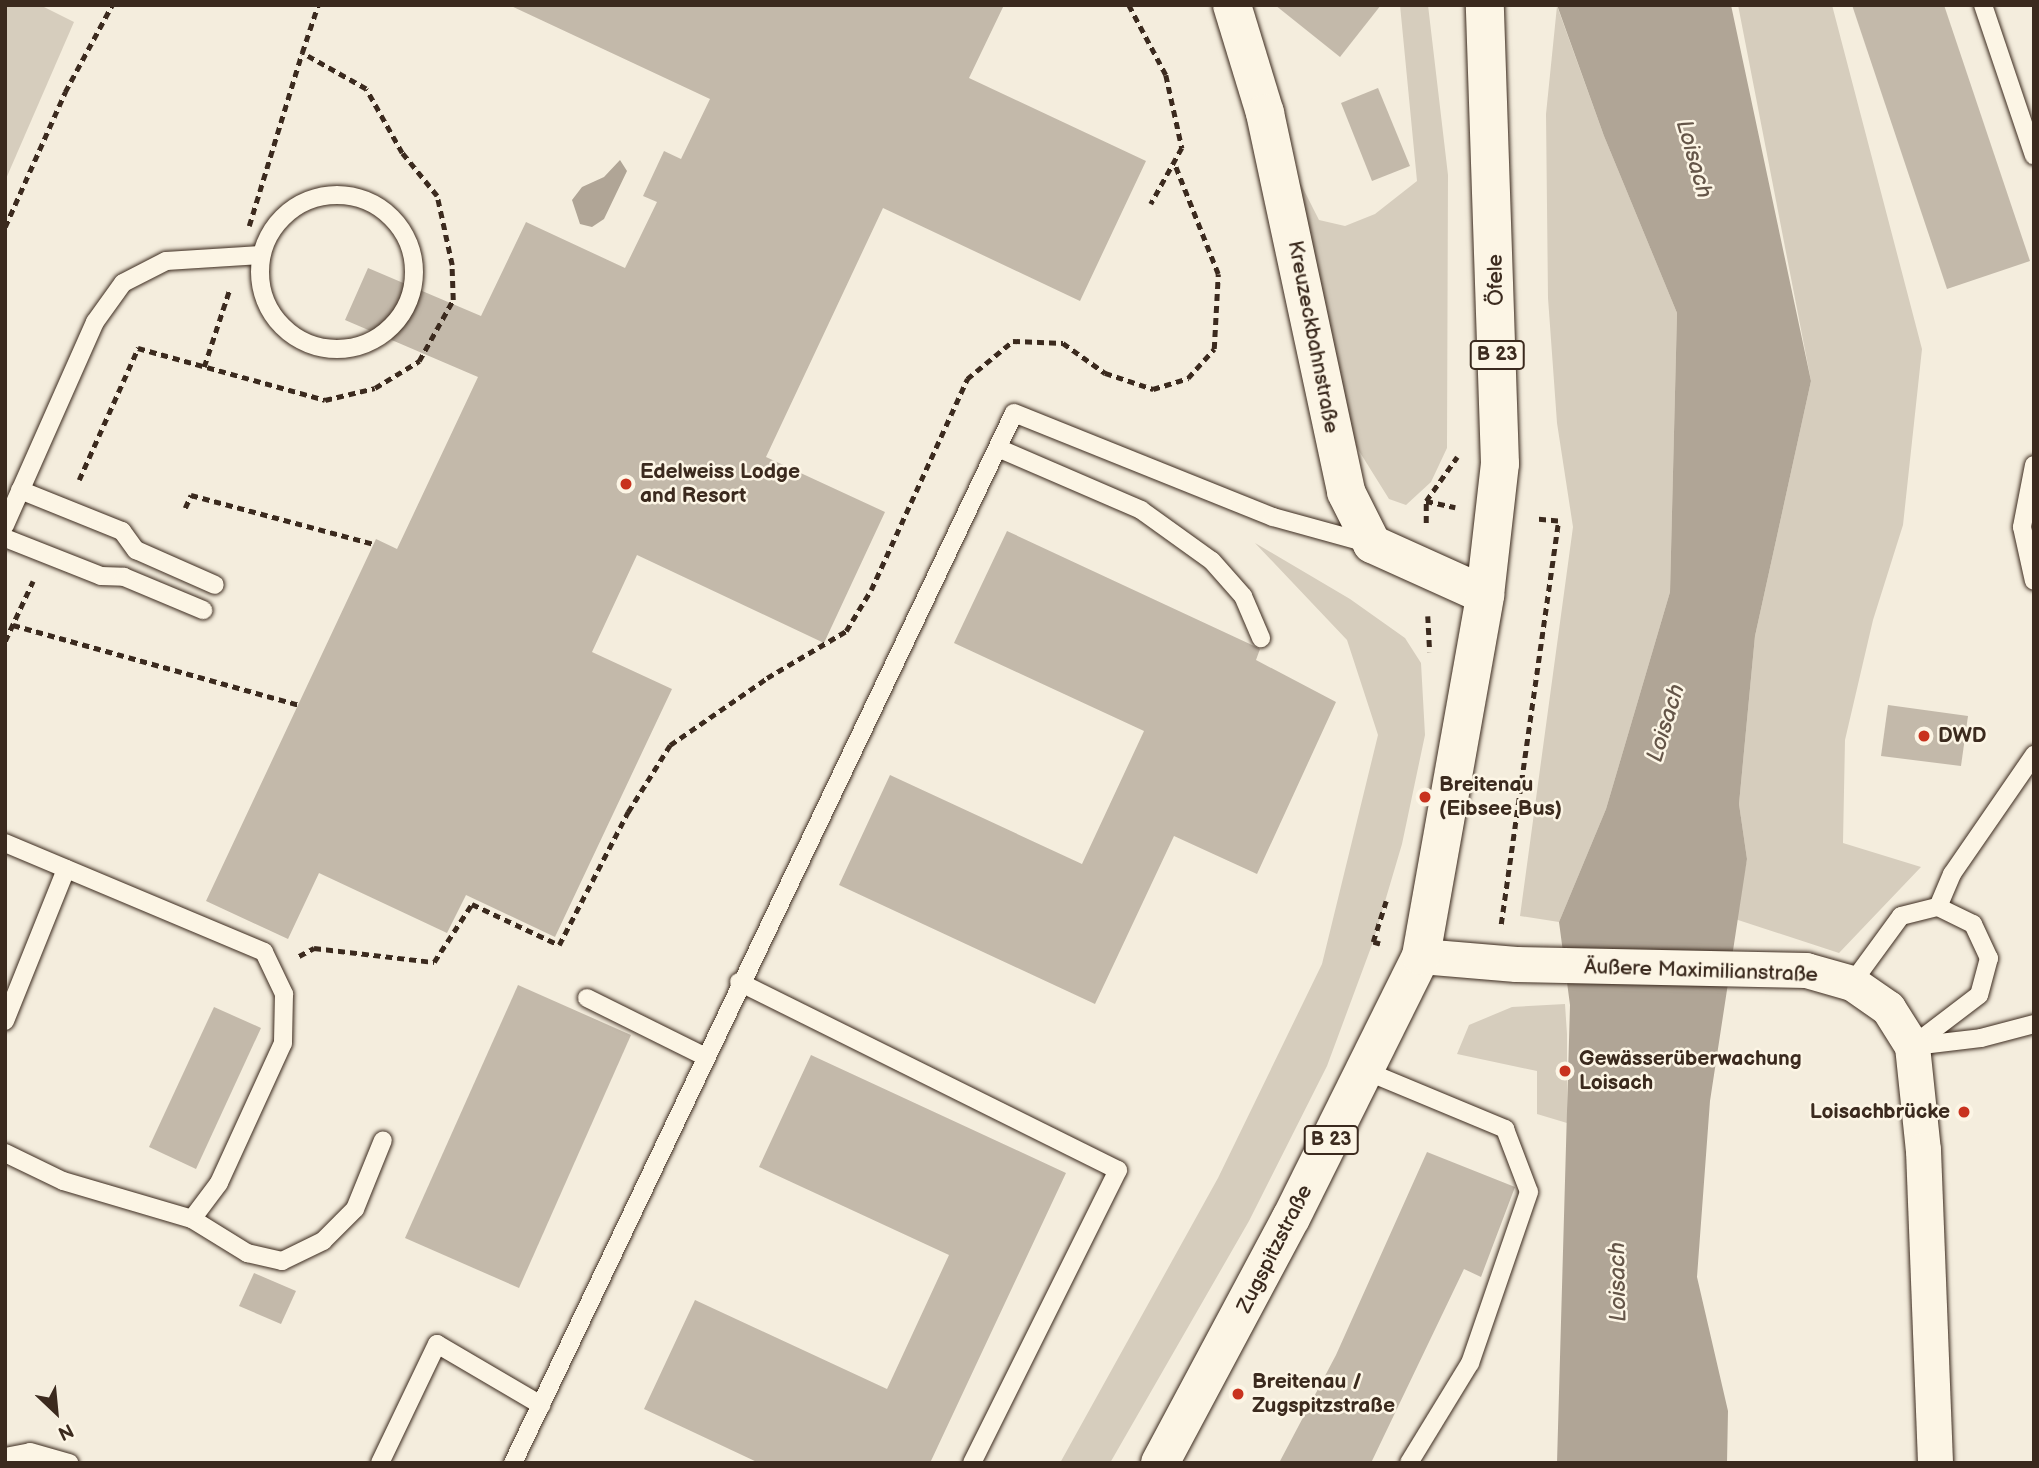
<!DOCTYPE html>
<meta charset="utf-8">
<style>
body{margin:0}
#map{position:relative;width:2039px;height:1468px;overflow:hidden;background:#f4eddd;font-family:"Balsamiq Sans",sans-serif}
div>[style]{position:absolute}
.green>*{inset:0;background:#d6cdbd}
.water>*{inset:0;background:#b0a596}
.building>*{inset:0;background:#c3b9aa}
.path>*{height:4.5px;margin-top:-2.25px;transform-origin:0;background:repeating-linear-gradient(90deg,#3b2a1e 0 7px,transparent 0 12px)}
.roads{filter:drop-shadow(0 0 2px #3b2a1e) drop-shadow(0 0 2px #3b2a1e)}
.service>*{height:18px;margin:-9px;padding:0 9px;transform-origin:9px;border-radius:9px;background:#fcf5e5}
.service>.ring{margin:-9px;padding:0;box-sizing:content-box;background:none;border:18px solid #fcf5e5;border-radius:50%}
.minor>*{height:35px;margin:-17.5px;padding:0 17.5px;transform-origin:17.5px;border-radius:17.5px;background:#fcf5e5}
.tertiary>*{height:38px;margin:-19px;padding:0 19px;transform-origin:19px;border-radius:19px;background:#fcf5e5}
.primary>*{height:38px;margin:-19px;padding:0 19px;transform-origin:19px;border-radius:19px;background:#fcf5e5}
.dots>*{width:19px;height:19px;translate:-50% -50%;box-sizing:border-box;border:4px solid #fcf5e5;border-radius:50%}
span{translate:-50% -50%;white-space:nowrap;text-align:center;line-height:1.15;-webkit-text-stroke:5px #fcf5e5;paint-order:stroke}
.shield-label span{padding:2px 5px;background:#fcf5e5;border:2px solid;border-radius:5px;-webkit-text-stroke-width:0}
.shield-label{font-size:19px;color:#3b2a1e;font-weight:700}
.street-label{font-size:21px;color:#3b2a1e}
.poi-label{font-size:21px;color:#3b2a1e;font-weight:700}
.left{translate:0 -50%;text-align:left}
.right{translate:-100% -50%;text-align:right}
.water-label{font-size:23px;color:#645548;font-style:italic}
.frame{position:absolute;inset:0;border:7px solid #3b2a1e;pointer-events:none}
.north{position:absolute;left:21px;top:1377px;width:70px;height:70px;-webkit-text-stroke:5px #fcf5e5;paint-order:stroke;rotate:154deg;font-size:19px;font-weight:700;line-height:28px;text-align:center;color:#3b2a1e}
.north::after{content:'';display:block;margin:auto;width:24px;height:32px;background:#3b2a1e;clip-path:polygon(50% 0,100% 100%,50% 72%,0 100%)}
</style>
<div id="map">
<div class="green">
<div style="clip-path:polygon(5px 5px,40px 5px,74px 22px,5px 181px)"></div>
<div style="clip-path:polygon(1400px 5px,1428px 5px,1448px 175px,1447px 448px,1431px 482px,1406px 505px,1389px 499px,1321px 390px,1265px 113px,1319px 220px,1345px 226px,1375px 214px,1417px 181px)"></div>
<div style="clip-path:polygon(1738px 5px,1832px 5px,1922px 349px,1903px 525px,1873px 620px,1845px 740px,1843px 843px,1921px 867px,1839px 953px,1735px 919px,1747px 859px,1739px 804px,1755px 636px,1811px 381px)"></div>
<div style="clip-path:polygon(1557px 6px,1604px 136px,1677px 313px,1670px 592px,1606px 809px,1559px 922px,1520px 916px,1573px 527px,1557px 423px,1548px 298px,1546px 114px)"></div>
<div style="clip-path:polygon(1255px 543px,1350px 599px,1405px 638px,1421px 663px,1425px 735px,1402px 844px,1373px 942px,1327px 1066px,1249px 1221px,1110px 1463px,1060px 1463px,1218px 1178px,1322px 964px,1378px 735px,1347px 640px)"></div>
<div style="clip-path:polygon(1565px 1004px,1567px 1034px,1567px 1123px,1537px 1114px,1537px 1071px,1457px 1054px,1469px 1025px,1512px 1007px)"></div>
</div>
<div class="water">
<div style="clip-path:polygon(1557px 5px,1731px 5px,1811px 381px,1755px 636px,1739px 804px,1747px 859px,1710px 1101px,1697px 1277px,1728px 1411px,1727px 1463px,1557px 1463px,1570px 1005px,1559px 922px,1606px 809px,1670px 592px,1677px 313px,1604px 136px)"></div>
<div style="clip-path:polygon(620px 160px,627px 171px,604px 219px,592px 227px,580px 224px,572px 200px,582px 187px,604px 177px)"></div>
</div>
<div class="building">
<div style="clip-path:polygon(509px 5px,1004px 5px,969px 78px,1146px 161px,1080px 301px,883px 208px,766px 457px,885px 512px,824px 643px,637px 555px,592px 652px,672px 689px,555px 937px,466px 895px,447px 933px,319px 873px,288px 939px,206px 901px,376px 539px,397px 549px,478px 377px,345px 320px,368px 268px,481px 316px,526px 222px,625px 268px,657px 202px,643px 196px,664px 151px,681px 159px,710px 99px)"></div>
<div style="clip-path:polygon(1275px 5px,1381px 5px,1340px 57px)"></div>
<div style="clip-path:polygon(1852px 5px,1944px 5px,2030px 261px,1947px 289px)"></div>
<div style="clip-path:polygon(1378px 88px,1410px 166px,1372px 181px,1341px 103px)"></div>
<div style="clip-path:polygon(1007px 531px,1252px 645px,1260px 649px,1256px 660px,1336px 702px,1257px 874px,1174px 836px,1095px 1004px,839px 885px,890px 775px,1082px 864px,1144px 731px,954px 643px)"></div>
<div style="clip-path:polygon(1888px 705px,1968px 716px,1961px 766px,1881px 756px)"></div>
<div style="clip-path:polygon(518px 985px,631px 1035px,519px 1288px,405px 1238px)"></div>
<div style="clip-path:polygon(214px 1007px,261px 1028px,196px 1169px,149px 1147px)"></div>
<div style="clip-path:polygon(811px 1055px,1066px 1173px,930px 1463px,759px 1463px,644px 1409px,695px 1300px,887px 1389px,949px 1255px,759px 1167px)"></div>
<div style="clip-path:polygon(1427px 1152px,1515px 1187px,1481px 1277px,1464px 1269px,1371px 1463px,1279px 1463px,1336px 1355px)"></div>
<div style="clip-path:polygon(254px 1273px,296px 1291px,281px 1324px,239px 1306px)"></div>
</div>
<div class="path">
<div style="left:1129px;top:5px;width:79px;rotate:62.1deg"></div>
<div style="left:1166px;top:75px;width:75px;rotate:77.6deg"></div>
<div style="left:1182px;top:148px;width:64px;rotate:119deg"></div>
<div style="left:249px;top:226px;width:181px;rotate:-73deg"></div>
<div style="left:5px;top:227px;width:148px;rotate:-66deg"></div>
<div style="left:65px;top:92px;width:99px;rotate:-61.6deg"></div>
<div style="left:204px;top:367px;width:83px;rotate:-71.8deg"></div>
<div style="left:79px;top:480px;width:145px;rotate:-65.9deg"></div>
<div style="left:138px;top:348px;width:194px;rotate:15.5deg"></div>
<div style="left:325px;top:400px;width:51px;rotate:-13.5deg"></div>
<div style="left:375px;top:388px;width:52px;rotate:-31.5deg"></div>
<div style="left:419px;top:361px;width:70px;rotate:-60.9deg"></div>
<div style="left:453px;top:300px;width:35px;rotate:-92deg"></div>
<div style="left:452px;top:265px;width:71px;rotate:-102.3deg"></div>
<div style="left:437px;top:196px;width:55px;rotate:-129.1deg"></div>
<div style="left:402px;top:153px;width:73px;rotate:-119.4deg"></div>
<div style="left:366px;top:89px;width:73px;rotate:-150.6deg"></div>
<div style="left:302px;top:53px;width:51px;rotate:-71.6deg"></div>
<div style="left:1426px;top:501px;width:30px;rotate:12deg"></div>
<div style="left:185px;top:508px;width:14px;rotate:-65deg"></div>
<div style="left:191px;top:495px;width:189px;rotate:15deg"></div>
<div style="left:1426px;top:523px;width:22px;rotate:-90deg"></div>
<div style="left:1426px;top:501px;width:54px;rotate:-54.8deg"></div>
<div style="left:1428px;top:616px;width:36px;rotate:87deg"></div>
<div style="left:13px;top:625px;width:297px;rotate:15.6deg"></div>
<div style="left:5px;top:641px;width:66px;rotate:-65deg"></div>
<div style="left:1501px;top:924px;width:407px;rotate:-81.9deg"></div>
<div style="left:1558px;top:521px;width:22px;rotate:-175deg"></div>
<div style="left:1380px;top:944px;width:7px;rotate:-164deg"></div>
<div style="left:1373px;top:942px;width:43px;rotate:-72.4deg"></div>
<div style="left:299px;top:956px;width:17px;rotate:-28deg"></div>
<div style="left:314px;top:948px;width:121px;rotate:6.7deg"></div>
<div style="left:434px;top:962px;width:69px;rotate:-56.8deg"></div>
<div style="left:472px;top:904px;width:96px;rotate:25.2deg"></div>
<div style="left:559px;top:945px;width:150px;rotate:-62.6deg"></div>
<div style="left:628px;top:812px;width:79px;rotate:-57.9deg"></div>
<div style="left:670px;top:745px;width:118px;rotate:-34.6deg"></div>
<div style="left:767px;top:678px;width:92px;rotate:-30.7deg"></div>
<div style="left:846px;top:631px;width:48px;rotate:-58.6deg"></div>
<div style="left:871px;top:590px;width:232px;rotate:-65.5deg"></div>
<div style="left:967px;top:379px;width:60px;rotate:-39.6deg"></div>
<div style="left:1013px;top:341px;width:50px;rotate:2.3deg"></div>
<div style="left:1063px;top:343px;width:52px;rotate:35.5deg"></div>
<div style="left:1105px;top:373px;width:51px;rotate:18.4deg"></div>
<div style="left:1153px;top:389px;width:37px;rotate:-17deg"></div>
<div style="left:1188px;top:378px;width:39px;rotate:-48deg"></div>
<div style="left:1214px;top:349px;width:75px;rotate:-86.9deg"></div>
<div style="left:1218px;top:274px;width:119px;rotate:-111.6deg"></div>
</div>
<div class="roads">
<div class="service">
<div style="left:1983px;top:5px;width:159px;rotate:71.3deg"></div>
<div class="ring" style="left:260px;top:195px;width:136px;height:136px"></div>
<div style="left:998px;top:448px;width:156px;rotate:23.4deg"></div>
<div style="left:1141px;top:510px;width:87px;rotate:35.7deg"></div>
<div style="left:1212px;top:561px;width:47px;rotate:48.5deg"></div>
<div style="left:1243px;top:596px;width:46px;rotate:66.8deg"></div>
<div style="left:2034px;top:465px;width:63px;rotate:101deg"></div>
<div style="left:2022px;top:527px;width:55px;rotate:77.5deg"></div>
<div style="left:20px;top:490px;width:110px;rotate:21.9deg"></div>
<div style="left:122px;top:531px;width:24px;rotate:54deg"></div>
<div style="left:136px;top:550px;width:86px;rotate:23.9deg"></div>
<div style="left:5px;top:525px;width:222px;rotate:-66.1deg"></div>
<div style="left:95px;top:322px;width:48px;rotate:-54.3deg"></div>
<div style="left:123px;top:283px;width:48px;rotate:-27.1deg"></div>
<div style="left:166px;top:261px;width:95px;rotate:-3.6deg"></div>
<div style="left:5px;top:538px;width:103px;rotate:21.6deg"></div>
<div style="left:101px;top:576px;width:23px;rotate:2deg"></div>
<div style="left:124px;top:577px;width:86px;rotate:22.7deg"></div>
<div style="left:5px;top:843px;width:281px;rotate:22.8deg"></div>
<div style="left:264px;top:952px;width:47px;rotate:64.5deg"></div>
<div style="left:284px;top:994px;width:49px;rotate:91.2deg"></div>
<div style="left:283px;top:1043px;width:154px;rotate:114.6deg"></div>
<div style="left:219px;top:1183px;width:45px;rotate:126.9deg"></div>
<div style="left:192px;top:1219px;width:134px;rotate:-163.6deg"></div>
<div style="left:63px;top:1181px;width:64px;rotate:-154.2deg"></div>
<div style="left:1938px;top:907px;width:36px;rotate:-67deg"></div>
<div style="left:1952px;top:874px;width:145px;rotate:-55.4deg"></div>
<div style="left:739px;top:982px;width:423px;rotate:26.4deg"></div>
<div style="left:1118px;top:1170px;width:327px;rotate:116.5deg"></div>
<div style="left:1852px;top:983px;width:83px;rotate:-53.8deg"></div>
<div style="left:1901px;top:916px;width:38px;rotate:-14deg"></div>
<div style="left:1938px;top:907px;width:39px;rotate:26deg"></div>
<div style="left:1973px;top:924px;width:38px;rotate:65deg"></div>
<div style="left:1989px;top:958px;width:38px;rotate:105deg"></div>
<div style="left:1979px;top:995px;width:84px;rotate:142.7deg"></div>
<div style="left:587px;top:998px;width:131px;rotate:26.4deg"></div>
<div style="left:5px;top:1021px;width:164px;rotate:-68.1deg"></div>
<div style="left:1914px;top:1046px;width:67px;rotate:-6.8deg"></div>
<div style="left:1981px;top:1038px;width:55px;rotate:-14.8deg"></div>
<div style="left:1366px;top:1071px;width:151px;rotate:22.6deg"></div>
<div style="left:1505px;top:1129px;width:67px;rotate:69.1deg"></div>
<div style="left:1529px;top:1192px;width:181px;rotate:109deg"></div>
<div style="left:1470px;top:1363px;width:117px;rotate:121.4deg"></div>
<div style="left:192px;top:1219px;width:65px;rotate:31.7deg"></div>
<div style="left:247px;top:1253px;width:36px;rotate:13deg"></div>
<div style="left:282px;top:1261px;width:46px;rotate:-26deg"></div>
<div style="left:323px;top:1241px;width:45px;rotate:-45deg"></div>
<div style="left:355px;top:1209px;width:74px;rotate:-67.9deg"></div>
<div style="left:5px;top:1457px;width:25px;rotate:-11deg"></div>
<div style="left:30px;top:1452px;width:41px;rotate:15.8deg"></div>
<div style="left:380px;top:1463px;width:132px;rotate:-64.4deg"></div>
<div style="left:437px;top:1344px;width:121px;rotate:30.4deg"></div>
<div style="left:513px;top:1463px;width:1163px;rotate:-64.49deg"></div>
<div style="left:1014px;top:413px;width:279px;rotate:21.9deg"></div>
<div style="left:1273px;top:517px;width:102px;rotate:15.4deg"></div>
</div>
<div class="minor">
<div style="left:1421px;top:956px;width:95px;rotate:4.8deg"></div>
<div style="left:1516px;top:964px;width:290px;rotate:1.2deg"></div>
<div style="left:1806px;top:970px;width:48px;rotate:15.8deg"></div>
<div style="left:1852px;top:983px;width:44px;rotate:34.8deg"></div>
<div style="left:1888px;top:1008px;width:45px;rotate:57.7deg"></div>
<div style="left:1912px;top:1046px;width:105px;rotate:84deg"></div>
<div style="left:1923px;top:1150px;width:313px;rotate:87.8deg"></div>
</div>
<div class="tertiary">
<div style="left:1232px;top:5px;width:113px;rotate:73deg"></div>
<div style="left:1265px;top:113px;width:388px;rotate:77.9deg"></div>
<div style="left:1346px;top:492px;width:58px;rotate:63.4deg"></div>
<div style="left:1372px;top:544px;width:124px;rotate:24.3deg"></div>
</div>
<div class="primary">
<div style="left:1160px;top:1463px;width:278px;rotate:-61.9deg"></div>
<div style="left:1291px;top:1218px;width:292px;rotate:-63.6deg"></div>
<div style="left:1421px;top:956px;width:367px;rotate:-79.9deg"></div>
<div style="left:1485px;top:595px;width:132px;rotate:-83.5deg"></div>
<div style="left:1500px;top:464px;width:459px;rotate:-91.9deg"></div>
</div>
</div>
<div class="dots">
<div style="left:626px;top:484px;background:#c8321e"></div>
<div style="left:1924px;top:736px;background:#c8321e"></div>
<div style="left:1425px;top:797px;background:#c8321e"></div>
<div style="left:1565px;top:1071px;background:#c8321e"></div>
<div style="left:1964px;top:1112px;background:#c8321e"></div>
<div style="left:1238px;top:1394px;background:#c8321e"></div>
</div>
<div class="shield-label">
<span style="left:1497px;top:355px">B 23</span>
<span style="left:1331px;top:1140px">B 23</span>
</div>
<div class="street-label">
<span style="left:1496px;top:280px;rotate:-91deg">Öfele</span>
<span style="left:1313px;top:337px;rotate:79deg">Kreuzeckbahnstraße</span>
<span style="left:1701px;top:971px;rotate:2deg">Äußere Maximilianstraße</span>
<span style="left:1275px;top:1249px;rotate:-63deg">Zugspitzstraße</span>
</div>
<div class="poi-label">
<span class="left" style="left:640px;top:484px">Edelweiss Lodge<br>and Resort</span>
<span class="left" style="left:1938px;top:736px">DWD</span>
<span class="left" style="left:1439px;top:797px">Breitenau<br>(Eibsee Bus)</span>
<span class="left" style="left:1579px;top:1071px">Gewässerüberwachung<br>Loisach</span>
<span class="right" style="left:1950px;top:1112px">Loisachbrücke</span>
<span class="left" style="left:1252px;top:1394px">Breitenau /<br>Zugspitzstraße</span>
</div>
<div class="water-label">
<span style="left:1694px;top:159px;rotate:74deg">Loisach</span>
<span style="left:1666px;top:723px;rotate:-73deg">Loisach</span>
<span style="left:1618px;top:1282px;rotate:-91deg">Loisach</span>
</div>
<div class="frame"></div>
<div class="north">N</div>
</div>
